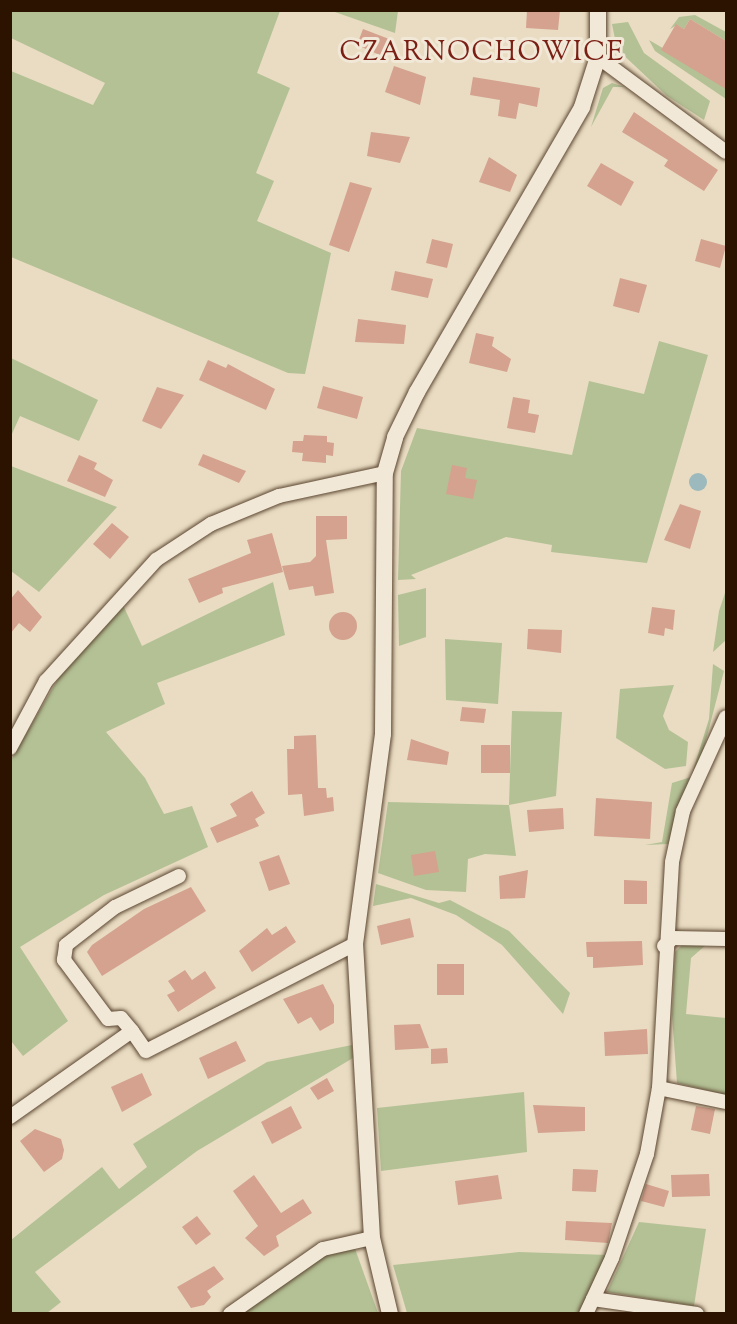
<!DOCTYPE html>
<style>
body{margin:0}
#map{position:relative;width:737px;height:1324px;overflow:hidden;background:#e9dcc2;font-family:"Sorts Mill Goudy",serif}
div>[style]{position:absolute}
.green>*{inset:0;background:#b4c195}
.water>*{inset:0;background:#9cb9bd}
.round{border-radius:50%}
.building>*{inset:0;background:#d4a28e}
.roads{filter:drop-shadow(0 0 2px #5b4530) drop-shadow(0 0 2px #5b4530)}
.minor>*{height:14px;margin:-7px;padding:0 7px;transform-origin:7px;border-radius:7px;background:#f1e8d7}
.tertiary>*{height:16px;margin:-8px;padding:0 8px;transform-origin:8px;border-radius:8px;background:#f1e8d7}
span{translate:-50% -50%;white-space:nowrap;text-align:center;line-height:1.15;-webkit-text-stroke:6px #f1e8d7;paint-order:stroke}
.quarter-label{font-size:27px;color:#7a1f14;letter-spacing:1.5px}
.frame{position:absolute;inset:0;border:12px solid #2c1300;pointer-events:none}
</style>
<div id="map">
<div class="green">
<div style="clip-path:polygon(11px 10px,280px 11px,257px 73px,290px 88px,256px 173px,274px 181px,257px 221px,331px 253px,305px 374px,288px 373px,11px 257px,11px 71px,93px 105px,105px 83px,11px 38px)"></div>
<div style="clip-path:polygon(332px 11px,398px 11px,395px 33px)"></div>
<div style="clip-path:polygon(695px 15px,726px 32px,726px 41px,690px 19px,684px 29px,677px 25px,670px 29px,679px 17px)"></div>
<div style="clip-path:polygon(628px 22px,644px 53px,710px 101px,704px 120px,667px 96px,617px 49px,612px 24px)"></div>
<div style="clip-path:polygon(649px 40px,726px 85px,726px 99px,655px 51px)"></div>
<div style="clip-path:polygon(612px 83px,625px 87px,613px 87px,591px 127px,603px 88px)"></div>
<div style="clip-path:polygon(659px 341px,708px 355px,647px 563px,551px 552px,552px 545px,506px 537px,411px 575px,416px 579px,398px 580px,401px 471px,417px 428px,572px 455px,589px 381px,644px 394px)"></div>
<div style="clip-path:polygon(11px 358px,98px 400px,79px 441px,20px 416px,11px 436px)"></div>
<div style="clip-path:polygon(11px 466px,117px 507px,39px 592px,11px 571px)"></div>
<div style="clip-path:polygon(273px 582px,285px 635px,157px 683px,165px 704px,106px 732px,145px 778px,164px 814px,192px 806px,208px 847px,104px 895px,20px 947px,68px 1021px,23px 1056px,11px 1041px,11px 760px,66px 665px,123px 605px,142px 646px)"></div>
<div style="clip-path:polygon(426px 588px,426px 637px,399px 646px,398px 595px)"></div>
<div style="clip-path:polygon(726px 590px,726px 640px,713px 652px,719px 611px)"></div>
<div style="clip-path:polygon(445px 639px,502px 643px,498px 704px,446px 700px)"></div>
<div style="clip-path:polygon(713px 664px,724px 671px,702px 755px,668px 844px,645px 845px,662px 842px,672px 783px,691px 777px,709px 719px)"></div>
<div style="clip-path:polygon(674px 685px,663px 716px,669px 730px,688px 742px,686px 766px,665px 769px,616px 738px,620px 689px)"></div>
<div style="clip-path:polygon(512px 711px,562px 712px,556px 796px,509px 805px,516px 856px,485px 854px,468px 859px,466px 892px,426px 890px,378px 873px,388px 802px,509px 805px)"></div>
<div style="clip-path:polygon(376px 884px,439px 903px,450px 900px,509px 931px,570px 993px,563px 1014px,502px 945px,456px 915px,411px 898px,373px 906px)"></div>
<div style="clip-path:polygon(683px 944px,707px 944px,691px 958px,686px 1014px,726px 1018px,726px 1095px,677px 1083px,672px 1015px,675px 952px)"></div>
<div style="clip-path:polygon(352px 1045px,353px 1058px,197px 1151px,35px 1272px,61px 1302px,47px 1313px,11px 1313px,11px 1240px,102px 1167px,119px 1189px,147px 1167px,133px 1144px,200px 1102px,267px 1062px)"></div>
<div style="clip-path:polygon(524px 1092px,527px 1152px,381px 1171px,377px 1108px)"></div>
<div style="clip-path:polygon(639px 1222px,706px 1229px,694px 1306px,607px 1292px)"></div>
<div style="clip-path:polygon(353px 1243px,378px 1313px,234px 1314px,325px 1251px)"></div>
<div style="clip-path:polygon(519px 1252px,608px 1255px,578px 1314px,407px 1313px,393px 1265px)"></div>
</div>
<div class="water">
<div class="round" style="left:689px;top:473px;width:18px;height:18px"></div>
</div>
<div class="building">
<div style="clip-path:polygon(527px 10px,560px 10px,558px 30px,526px 28px)"></div>
<div style="clip-path:polygon(690px 19px,726px 41px,726px 89px,661px 50px,676px 24px,684px 29px)"></div>
<div style="clip-path:polygon(363px 29px,389px 39px,382px 56px,357px 45px)"></div>
<div style="clip-path:polygon(394px 66px,426px 77px,420px 105px,385px 92px)"></div>
<div style="clip-path:polygon(473px 77px,540px 88px,537px 107px,519px 103px,516px 119px,498px 116px,500px 100px,470px 95px)"></div>
<div style="clip-path:polygon(634px 112px,718px 170px,704px 191px,664px 166px,668px 160px,622px 132px)"></div>
<div style="clip-path:polygon(371px 132px,410px 137px,400px 163px,367px 156px)"></div>
<div style="clip-path:polygon(489px 157px,517px 175px,510px 192px,479px 182px)"></div>
<div style="clip-path:polygon(601px 163px,634px 182px,621px 206px,587px 186px)"></div>
<div style="clip-path:polygon(350px 182px,372px 188px,349px 252px,329px 245px)"></div>
<div style="clip-path:polygon(432px 239px,453px 244px,447px 268px,426px 263px)"></div>
<div style="clip-path:polygon(701px 239px,726px 246px,720px 268px,695px 261px)"></div>
<div style="clip-path:polygon(395px 271px,433px 279px,428px 298px,391px 290px)"></div>
<div style="clip-path:polygon(620px 278px,647px 285px,639px 313px,613px 306px)"></div>
<div style="clip-path:polygon(358px 319px,406px 325px,404px 344px,355px 342px)"></div>
<div style="clip-path:polygon(476px 333px,494px 337px,492px 346px,511px 359px,507px 372px,469px 363px)"></div>
<div style="clip-path:polygon(208px 360px,226px 368px,228px 364px,275px 389px,266px 410px,199px 380px)"></div>
<div style="clip-path:polygon(323px 386px,363px 397px,357px 419px,317px 408px)"></div>
<div style="clip-path:polygon(157px 387px,184px 395px,161px 429px,142px 421px)"></div>
<div style="clip-path:polygon(513px 397px,530px 400px,528px 413px,539px 415px,535px 433px,507px 428px)"></div>
<div style="clip-path:polygon(304px 435px,327px 436px,327px 442px,334px 443px,333px 456px,326px 455px,326px 463px,302px 461px,303px 453px,292px 452px,293px 441px,303px 441px)"></div>
<div style="clip-path:polygon(203px 454px,246px 471px,239px 483px,198px 465px)"></div>
<div style="clip-path:polygon(79px 455px,97px 463px,94px 469px,113px 480px,105px 497px,67px 481px)"></div>
<div style="clip-path:polygon(452px 465px,467px 468px,465px 478px,477px 480px,473px 499px,446px 494px)"></div>
<div style="clip-path:polygon(680px 504px,701px 511px,690px 549px,664px 540px)"></div>
<div style="clip-path:polygon(316px 516px,347px 516px,347px 539px,326px 540px,334px 593px,315px 596px,313px 586px,289px 590px,282px 566px,310px 562px,316px 556px)"></div>
<div style="clip-path:polygon(112px 523px,129px 537px,110px 559px,93px 544px)"></div>
<div style="clip-path:polygon(272px 533px,283px 572px,222px 588px,223px 593px,199px 603px,188px 579px,251px 553px,247px 540px)"></div>
<div style="clip-path:polygon(18px 590px,42px 617px,30px 632px,19px 623px,10px 634px,10px 600px)"></div>
<div style="clip-path:polygon(652px 607px,675px 610px,673px 630px,665px 628px,664px 636px,648px 633px)"></div>
<div class="round" style="left:329px;top:612px;width:28px;height:28px"></div>
<div style="clip-path:polygon(528px 629px,562px 630px,561px 653px,527px 649px)"></div>
<div style="clip-path:polygon(462px 707px,486px 709px,484px 723px,460px 721px)"></div>
<div style="clip-path:polygon(316px 735px,318px 788px,326px 788px,327px 798px,333px 797px,334px 811px,304px 816px,302px 794px,288px 795px,287px 749px,294px 749px,294px 736px)"></div>
<div style="clip-path:polygon(411px 739px,449px 752px,447px 765px,407px 760px)"></div>
<div style="clip-path:polygon(481px 745px,510px 745px,510px 773px,481px 773px)"></div>
<div style="clip-path:polygon(252px 791px,265px 813px,255px 819px,259px 826px,217px 843px,210px 828px,237px 816px,230px 804px)"></div>
<div style="clip-path:polygon(596px 798px,652px 802px,650px 839px,594px 836px)"></div>
<div style="clip-path:polygon(563px 808px,564px 829px,529px 832px,527px 810px)"></div>
<div style="clip-path:polygon(435px 851px,439px 872px,414px 876px,411px 855px)"></div>
<div style="clip-path:polygon(279px 855px,290px 884px,269px 891px,259px 862px)"></div>
<div style="clip-path:polygon(528px 870px,525px 898px,500px 899px,499px 876px)"></div>
<div style="clip-path:polygon(624px 880px,647px 881px,647px 904px,624px 904px)"></div>
<div style="clip-path:polygon(191px 887px,206px 911px,102px 976px,87px 952px,92px 945px,144px 909px)"></div>
<div style="clip-path:polygon(410px 918px,414px 937px,381px 945px,377px 926px)"></div>
<div style="clip-path:polygon(286px 926px,296px 942px,252px 972px,239px 951px,267px 928px,272px 935px)"></div>
<div style="clip-path:polygon(642px 941px,643px 965px,593px 968px,593px 957px,587px 957px,586px 942px)"></div>
<div style="clip-path:polygon(437px 964px,464px 964px,464px 995px,437px 995px)"></div>
<div style="clip-path:polygon(185px 970px,192px 980px,205px 971px,216px 988px,178px 1012px,167px 995px,175px 991px,168px 981px)"></div>
<div style="clip-path:polygon(323px 984px,334px 1005px,334px 1023px,320px 1031px,311px 1017px,298px 1024px,283px 999px)"></div>
<div style="clip-path:polygon(420px 1024px,429px 1048px,395px 1050px,394px 1025px)"></div>
<div style="clip-path:polygon(647px 1029px,648px 1054px,605px 1056px,604px 1032px)"></div>
<div style="clip-path:polygon(236px 1041px,246px 1061px,208px 1079px,199px 1058px)"></div>
<div style="clip-path:polygon(447px 1048px,448px 1063px,431px 1064px,431px 1049px)"></div>
<div style="clip-path:polygon(142px 1073px,152px 1095px,122px 1112px,111px 1087px)"></div>
<div style="clip-path:polygon(327px 1078px,334px 1091px,318px 1100px,310px 1088px)"></div>
<div style="clip-path:polygon(533px 1105px,585px 1107px,585px 1131px,538px 1133px)"></div>
<div style="clip-path:polygon(291px 1106px,302px 1128px,272px 1144px,261px 1122px)"></div>
<div style="clip-path:polygon(696px 1106px,715px 1109px,710px 1134px,691px 1130px)"></div>
<div style="clip-path:polygon(35px 1129px,61px 1139px,64px 1150px,62px 1159px,44px 1172px,20px 1141px)"></div>
<div style="clip-path:polygon(573px 1169px,598px 1170px,596px 1192px,572px 1191px)"></div>
<div style="clip-path:polygon(709px 1174px,710px 1196px,672px 1197px,671px 1175px)"></div>
<div style="clip-path:polygon(254px 1175px,281px 1213px,303px 1199px,312px 1213px,276px 1236px,279px 1246px,264px 1256px,245px 1238px,258px 1226px,233px 1191px)"></div>
<div style="clip-path:polygon(498px 1175px,502px 1199px,458px 1205px,455px 1181px)"></div>
<div style="clip-path:polygon(646px 1184px,669px 1191px,664px 1207px,641px 1201px)"></div>
<div style="clip-path:polygon(197px 1216px,211px 1234px,196px 1245px,182px 1227px)"></div>
<div style="clip-path:polygon(566px 1221px,612px 1223px,608px 1243px,565px 1240px)"></div>
<div style="clip-path:polygon(214px 1266px,224px 1279px,207px 1291px,211px 1297px,204px 1305px,191px 1308px,177px 1287px)"></div>
</div>
<div class="roads">
<div class="minor">
<div style="left:598px;top:57px;width:159px;rotate:36.6deg"></div>
<div style="left:10px;top:748px;width:76px;rotate:-61.8deg"></div>
<div style="left:46px;top:681px;width:164px;rotate:-47.7deg"></div>
<div style="left:156px;top:560px;width:66px;rotate:-33.2deg"></div>
<div style="left:211px;top:524px;width:74px;rotate:-22.4deg"></div>
<div style="left:279px;top:496px;width:108px;rotate:-12.2deg"></div>
<div style="left:664px;top:946px;width:12px;rotate:-42deg"></div>
<div style="left:673px;top:938px;width:53px;rotate:1.1deg"></div>
<div style="left:132px;top:1031px;width:17px;rotate:-130deg"></div>
<div style="left:121px;top:1018px;width:13px;rotate:176deg"></div>
<div style="left:108px;top:1019px;width:74px;rotate:-126.7deg"></div>
<div style="left:64px;top:960px;width:15px;rotate:-82deg"></div>
<div style="left:66px;top:945px;width:62px;rotate:-37.8deg"></div>
<div style="left:115px;top:907px;width:71px;rotate:-25.8deg"></div>
<div style="left:659px;top:1088px;width:68px;rotate:11.8deg"></div>
<div style="left:10px;top:1117px;width:149px;rotate:-35.2deg"></div>
<div style="left:132px;top:1031px;width:24px;rotate:55deg"></div>
<div style="left:146px;top:1051px;width:235px;rotate:-27.1deg"></div>
<div style="left:593px;top:1299px;width:105px;rotate:8.2deg"></div>
<div style="left:230px;top:1314px;width:113px;rotate:-35deg"></div>
<div style="left:323px;top:1249px;width:50px;rotate:-12.7deg"></div>
<div style="left:586px;top:1314px;width:62px;rotate:-65.1deg"></div>
<div style="left:612px;top:1258px;width:110px;rotate:-71.4deg"></div>
<div style="left:647px;top:1154px;width:67px;rotate:-79.7deg"></div>
<div style="left:659px;top:1088px;width:226px;rotate:-86.7deg"></div>
<div style="left:672px;top:862px;width:52px;rotate:-77.8deg"></div>
<div style="left:683px;top:811px;width:103px;rotate:-65.4deg"></div>
</div>
<div class="tertiary">
<div style="left:390px;top:1314px;width:78px;rotate:-103.3deg"></div>
<div style="left:372px;top:1238px;width:294px;rotate:-93.3deg"></div>
<div style="left:355px;top:944px;width:212px;rotate:-82.4deg"></div>
<div style="left:383px;top:734px;width:261px;rotate:-89.6deg"></div>
<div style="left:385px;top:473px;width:37px;rotate:-74deg"></div>
<div style="left:395px;top:437px;width:50px;rotate:-63.9deg"></div>
<div style="left:417px;top:392px;width:329px;rotate:-59.9deg"></div>
<div style="left:582px;top:107px;width:52px;rotate:-72.3deg"></div>
<div style="left:598px;top:57px;width:47px;rotate:-90deg"></div>
</div>
</div>
<div class="quarter-label">
<span style="left:482px;top:54px">CZARNOCHOWICE</span>
</div>
<div class="frame"></div>
</div>
